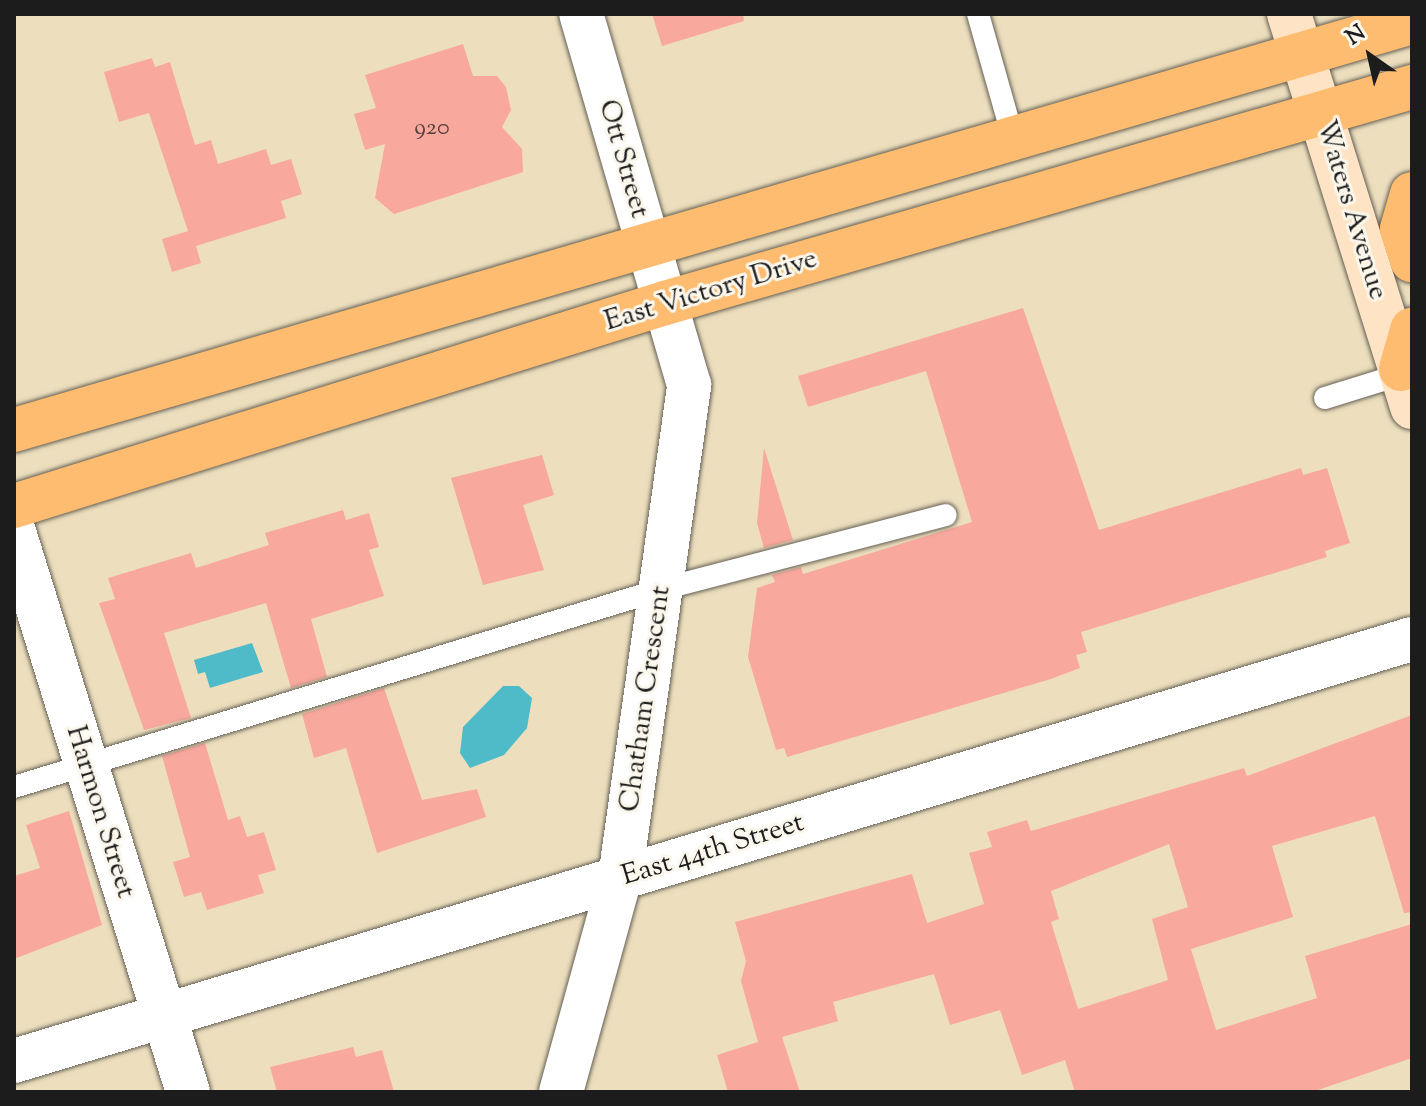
<!DOCTYPE html>
<style>
body{margin:0}
#map{position:relative;width:1426px;height:1106px;overflow:hidden;background:#eddfbe;font-family:"Sorts Mill Goudy",serif}
div>[style]{position:absolute}
.water>*{inset:0;background:#4fbbc9}
.building>*{inset:0;background:#f9a89e}
.roads{filter:drop-shadow(0 0 2px #656055) drop-shadow(0 0 2px #656055)}
.service>*{height:22px;margin:-11px;padding:0 11px;transform-origin:11px;border-radius:11px;background:#fff}
.minor>*{height:44px;margin:-22px;padding:0 22px;transform-origin:22px;border-radius:22px;background:#fff}
.secondary>*{height:44px;margin:-22px;padding:0 22px;transform-origin:22px;border-radius:22px;background:#fee4c5}
.primary>*{height:44px;margin:-22px;padding:0 22px;transform-origin:22px;border-radius:22px;background:#fdbc6f}
span{translate:-50% -50%;white-space:nowrap;text-align:center;line-height:1.15;-webkit-text-stroke:6px #fbf7ec;paint-order:stroke}
.number-label{font-size:24px;color:#533f3c}
.number-label span{-webkit-text-stroke-width:0}
.street-label{font-size:28px;color:#1c1c1c}
.frame{position:absolute;inset:0;border:16px solid #1c1c1c;pointer-events:none}
.north{position:absolute;left:1330px;top:16px;width:80px;height:80px;-webkit-text-stroke:6px #fbf7ec;paint-order:stroke;rotate:326deg;font-size:22px;font-weight:700;line-height:32px;text-align:center;color:#1c1c1c}
.north::after{content:'';display:block;margin:auto;width:28px;height:36px;background:#1c1c1c;clip-path:polygon(50% 0,100% 100%,50% 72%,0 100%)}
</style>
<div id="map">
<div class="water">
<div style="clip-path:polygon(252px 643px,263px 672px,210px 688px,205px 672px,198px 674px,194px 660px)"></div>
<div style="clip-path:polygon(503px 686px,519px 686px,532px 698px,527px 728px,504px 755px,470px 768px,460px 753px,463px 727px)"></div>
</div>
<div class="building">
<div style="clip-path:polygon(652px 14px,743px 14px,744px 21px,662px 46px)"></div>
<div style="clip-path:polygon(463px 44px,473px 76px,497px 76px,506px 87px,511px 110px,502px 127px,522px 149px,523px 172px,394px 214px,375px 198px,385px 144px,365px 150px,354px 114px,376px 108px,365px 75px)"></div>
<div style="clip-path:polygon(152px 58px,155px 67px,170px 62px,195px 145px,211px 140px,218px 164px,266px 149px,271px 165px,291px 159px,302px 194px,281px 201px,286px 218px,196px 246px,201px 263px,172px 272px,162px 239px,188px 231px,149px 113px,119px 122px,104px 72px)"></div>
<div style="clip-path:polygon(1023px 308px,1099px 530px,1301px 468px,1303px 475px,1327px 468px,1350px 543px,1325px 551px,1327px 557px,1081px 632px,1087px 652px,1076px 655px,1080px 668px,1051px 679px,787px 757px,784px 748px,776px 750px,748px 657px,757px 588px,775px 582px,772px 575px,801px 567px,803px 574px,972px 522px,926px 371px,808px 407px,798px 376px)"></div>
<div style="clip-path:polygon(764px 448px,793px 540px,764px 548px,757px 523px)"></div>
<div style="clip-path:polygon(542px 455px,554px 495px,523px 505px,544px 570px,483px 585px,451px 478px)"></div>
<div style="clip-path:polygon(343px 510px,346px 520px,369px 513px,379px 547px,369px 550px,384px 596px,311px 619px,327px 677px,291px 688px,266px 603px,164px 633px,191px 718px,144px 730px,99px 603px,115px 599px,108px 578px,191px 553px,196px 568px,269px 545px,265px 533px)"></div>
<div style="clip-path:polygon(384px 688px,422px 800px,477px 789px,486px 817px,377px 853px,346px 748px,314px 758px,302px 714px)"></div>
<div style="clip-path:polygon(evenodd,1412px 715px,1412px 912px,1404px 913px,1375px 816px,1272px 846px,1293px 917px,1191px 949px,1216px 1030px,1317px 998px,1305px 956px,1412px 924px,1412px 1058px,1312px 1092px,1075px 1092px,1065px 1060px,1022px 1075px,1000px 1010px,950px 1025px,934px 974px,833px 1002px,838px 1021px,782px 1037px,800px 1092px,728px 1092px,717px 1055px,758px 1042px,741px 981px,746px 961px,735px 922px,912px 874px,927px 923px,984px 904px,969px 853px,992px 847px,987px 832px,1027px 820px,1031px 831px,1244px 768px,1247px 776px,1412px 715px,1169px 844px,1188px 907px,1152px 919px,1168px 980px,1078px 1009px,1051px 922px,1059px 919px,1051px 891px,1169px 844px)"></div>
<div style="clip-path:polygon(205px 743px,228px 820px,240px 816px,247px 837px,264px 832px,276px 870px,258px 875px,264px 893px,207px 910px,201px 892px,184px 897px,173px 862px,190px 857px,162px 756px)"></div>
<div style="clip-path:polygon(69px 811px,102px 925px,14px 959px,14px 876px,40px 868px,26px 825px)"></div>
<div style="clip-path:polygon(353px 1047px,356px 1057px,382px 1050px,394px 1092px,277px 1092px,270px 1067px)"></div>
</div>
<div class="roads">
<div class="service">
<div style="left:978px;top:14px;width:129px;rotate:74.2deg"></div>
<div style="left:1325px;top:398px;width:81px;rotate:-17.3deg"></div>
<div style="left:14px;top:787px;width:678px;rotate:-16.99deg"></div>
<div style="left:662px;top:589px;width:293px;rotate:-14.6deg"></div>
</div>
<div class="minor">
<div style="left:14px;top:532px;width:586px;rotate:72.74deg"></div>
<div style="left:14px;top:1061px;width:1460px;rotate:-16.8deg"></div>
<div style="left:561px;top:1092px;width:222px;rotate:-74.6deg"></div>
<div style="left:620px;top:878px;width:498px;rotate:-82deg"></div>
<div style="left:689px;top:385px;width:386px;rotate:-106.2deg"></div>
</div>
<div class="secondary">
<div style="left:1289px;top:14px;width:412px;rotate:72.6deg"></div>
</div>
<div class="primary">
<div style="left:1412px;top:194px;width:36px;rotate:106deg"></div>
<div style="left:1402px;top:229px;width:33px;rotate:72deg"></div>
<div style="left:1401px;top:369px;width:41px;rotate:-74.2deg"></div>
<div style="left:14px;top:430px;width:1456px;rotate:-16.27deg"></div>
<div style="left:14px;top:506px;width:682px;rotate:-17.32deg"></div>
<div style="left:665px;top:303px;width:778px;rotate:-16.13deg"></div>
</div>
</div>
<div class="number-label">
<span style="left:432px;top:129px">920</span>
</div>
<div class="street-label">
<span style="left:623px;top:159px;rotate:74deg">Ott Street</span>
<span style="left:1351px;top:210px;rotate:73deg">Waters Avenue</span>
<span style="left:711px;top:291px;rotate:-17deg">East Victory Drive</span>
<span style="left:646px;top:699px;rotate:-82deg">Chatham Crescent</span>
<span style="left:100px;top:812px;rotate:73deg">Harmon Street</span>
<span style="left:713px;top:850px;rotate:-17deg">East 44th Street</span>
</div>
<div class="frame"></div>
<div class="north">N</div>
</div>
